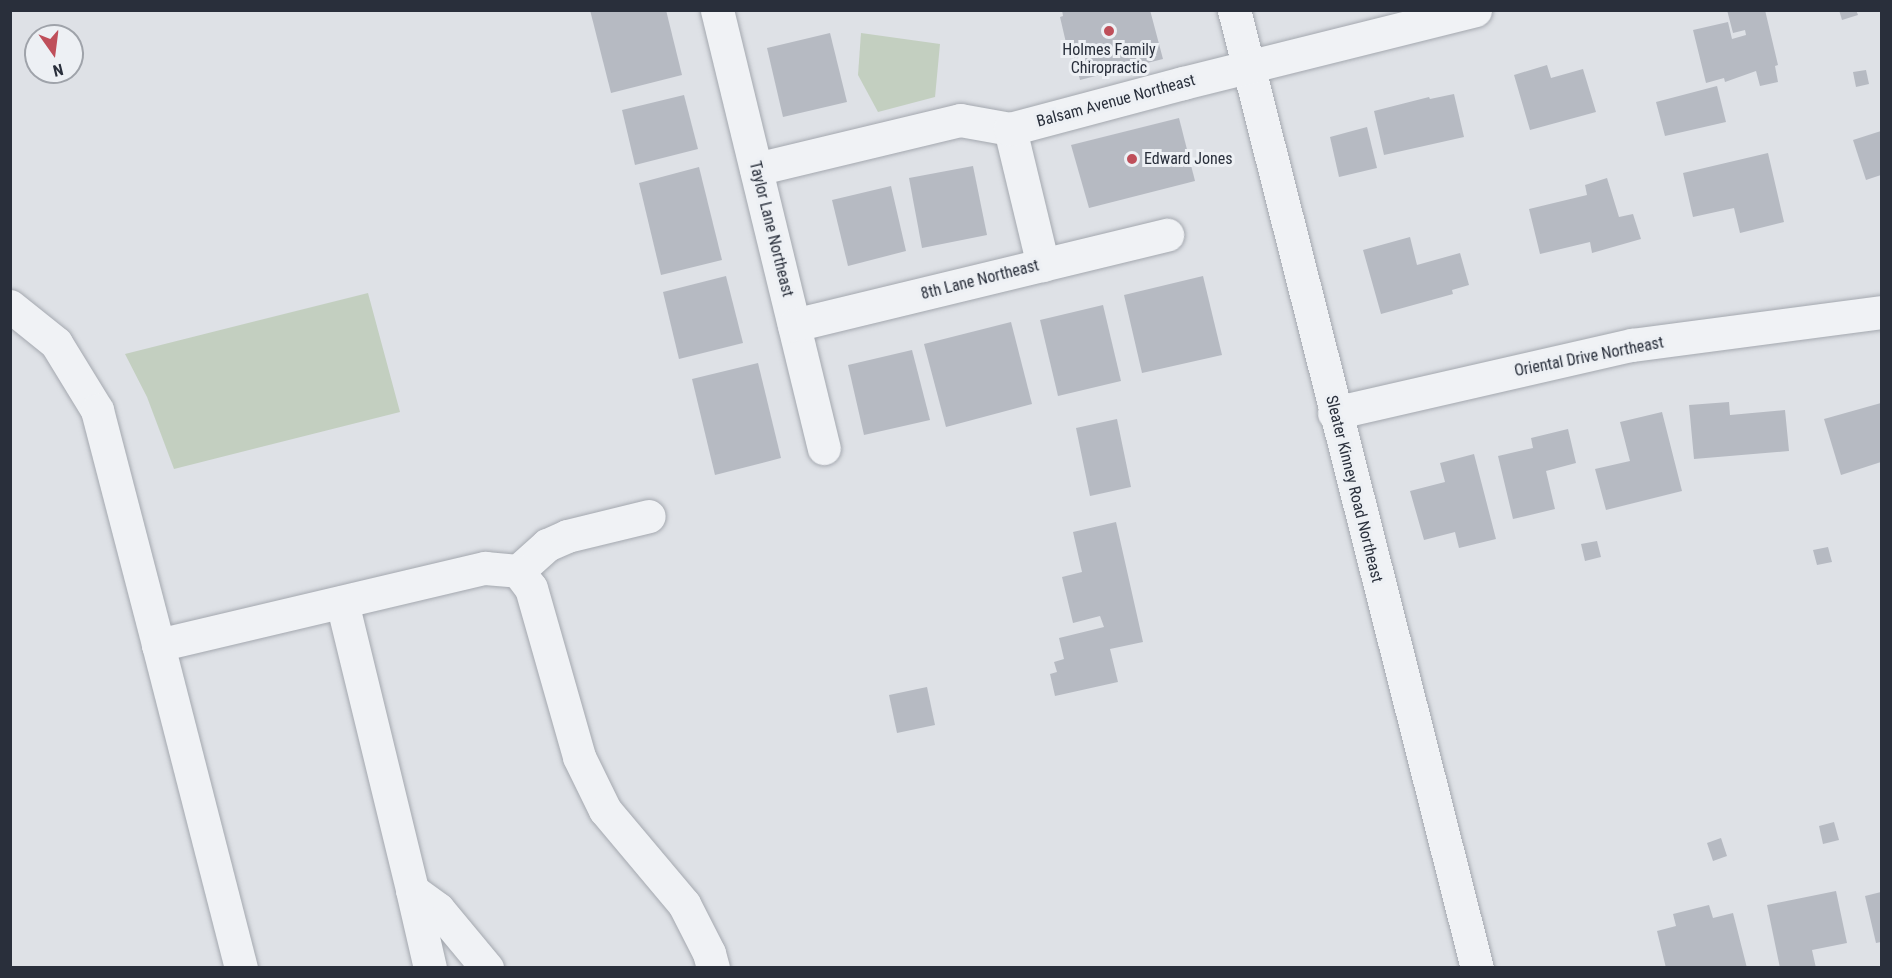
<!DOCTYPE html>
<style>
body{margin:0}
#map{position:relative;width:1892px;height:978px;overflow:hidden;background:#dee1e6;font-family:"Roboto Condensed",sans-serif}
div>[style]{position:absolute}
.green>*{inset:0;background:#c3cfc0}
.building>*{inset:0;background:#b6bac2}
.roads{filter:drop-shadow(0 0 2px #a4a8af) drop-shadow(0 0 2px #a4a8af)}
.minor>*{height:33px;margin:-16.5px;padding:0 16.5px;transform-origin:16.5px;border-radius:16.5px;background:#f0f2f5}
.dots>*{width:16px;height:16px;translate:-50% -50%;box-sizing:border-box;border:3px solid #edf0f4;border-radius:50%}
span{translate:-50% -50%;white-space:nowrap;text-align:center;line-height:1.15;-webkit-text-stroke:6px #edf0f4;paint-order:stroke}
.poi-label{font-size:16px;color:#292f3b}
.left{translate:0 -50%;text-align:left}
.street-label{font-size:16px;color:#292f3b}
.frame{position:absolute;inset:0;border:12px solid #292f3b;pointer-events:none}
.north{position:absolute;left:24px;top:24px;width:60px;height:60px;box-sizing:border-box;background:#edf0f4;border:2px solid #9fa3aa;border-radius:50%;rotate:166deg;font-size:16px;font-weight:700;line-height:24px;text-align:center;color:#292f3b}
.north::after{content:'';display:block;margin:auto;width:21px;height:27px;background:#bf4f5a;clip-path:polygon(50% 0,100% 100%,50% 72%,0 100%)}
</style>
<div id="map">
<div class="green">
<div style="clip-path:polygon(861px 33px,940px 44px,935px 97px,878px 112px,858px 75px)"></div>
<div style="clip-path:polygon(368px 293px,400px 412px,174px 469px,147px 397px,125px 354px)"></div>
</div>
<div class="building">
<div style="clip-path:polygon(590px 10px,666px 10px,682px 75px,611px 93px)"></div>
<div style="clip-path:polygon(1062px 10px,1150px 10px,1163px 59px,1080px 80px,1071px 46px,1067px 47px,1060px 17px,1063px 16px)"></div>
<div style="clip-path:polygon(1727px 10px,1765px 10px,1778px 65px,1775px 66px,1778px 82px,1760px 86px,1756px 71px,1725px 82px,1724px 78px,1706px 83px,1693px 30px,1728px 22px,1732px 39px,1746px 35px,1745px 30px,1733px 33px)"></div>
<div style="clip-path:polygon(1839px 10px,1856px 10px,1858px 15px,1842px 20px)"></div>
<div style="clip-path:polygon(830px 33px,847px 102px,783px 117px,767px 48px)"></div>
<div style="clip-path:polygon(1547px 65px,1551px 78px,1583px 69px,1596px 112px,1530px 130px,1514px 75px)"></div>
<div style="clip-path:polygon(1866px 70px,1869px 84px,1856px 87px,1853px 72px)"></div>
<div style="clip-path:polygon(1717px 86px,1726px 122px,1665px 136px,1656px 102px)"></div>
<div style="clip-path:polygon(1454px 94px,1464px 137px,1384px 155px,1374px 111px,1429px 97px,1430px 99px)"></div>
<div style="clip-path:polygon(684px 95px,698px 149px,635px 165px,622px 110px)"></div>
<div style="clip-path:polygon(1179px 118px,1195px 181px,1089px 208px,1071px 145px)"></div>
<div style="clip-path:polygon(1367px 127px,1377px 168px,1339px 177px,1330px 137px)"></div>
<div style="clip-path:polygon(1881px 131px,1881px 175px,1866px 180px,1853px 140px)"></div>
<div style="clip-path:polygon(1768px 153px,1784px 222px,1740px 233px,1734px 208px,1693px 217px,1683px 173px)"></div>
<div style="clip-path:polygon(973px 166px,987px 235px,922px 248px,909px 178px)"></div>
<div style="clip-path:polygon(699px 167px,722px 260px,661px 275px,639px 183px)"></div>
<div style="clip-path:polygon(1607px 178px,1619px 217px,1633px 214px,1641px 239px,1592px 253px,1590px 242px,1540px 254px,1529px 209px,1587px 195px,1585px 185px)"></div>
<div style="clip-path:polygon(891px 186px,906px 251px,848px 266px,832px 200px)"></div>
<div style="clip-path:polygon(1410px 237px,1417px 265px,1460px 253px,1469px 285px,1452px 290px,1453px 294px,1381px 314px,1363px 250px)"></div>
<div style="clip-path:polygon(726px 276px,743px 343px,679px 359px,663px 292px)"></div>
<div style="clip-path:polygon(1203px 276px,1222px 355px,1142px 373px,1124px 295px)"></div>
<div style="clip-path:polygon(1103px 305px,1121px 381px,1058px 396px,1040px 320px)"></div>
<div style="clip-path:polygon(1011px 322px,1032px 404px,946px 427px,924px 344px)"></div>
<div style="clip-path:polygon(912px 350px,930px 420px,864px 435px,848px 365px)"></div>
<div style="clip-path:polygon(758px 363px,781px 458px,715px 475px,692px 379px)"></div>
<div style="clip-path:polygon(1729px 402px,1730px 415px,1785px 410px,1789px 451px,1694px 459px,1689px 405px)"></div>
<div style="clip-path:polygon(1881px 403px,1881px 462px,1841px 475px,1824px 419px)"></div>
<div style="clip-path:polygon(1662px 412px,1682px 491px,1606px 510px,1595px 469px,1630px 461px,1620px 422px)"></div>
<div style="clip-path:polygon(1117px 419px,1131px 487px,1090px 496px,1076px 428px)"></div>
<div style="clip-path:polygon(1568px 429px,1576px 463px,1546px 471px,1555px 509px,1513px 519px,1498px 456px,1533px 448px,1531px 438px)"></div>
<div style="clip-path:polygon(1474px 454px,1496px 539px,1459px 548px,1455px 532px,1424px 540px,1410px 491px,1445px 482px,1440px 463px)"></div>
<div style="clip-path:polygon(1116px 522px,1143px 642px,1110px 649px,1118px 682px,1055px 696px,1050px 674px,1057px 672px,1054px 662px,1064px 659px,1059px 638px,1104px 627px,1100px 616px,1073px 623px,1062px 577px,1082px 572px,1073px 532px)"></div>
<div style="clip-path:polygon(1597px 541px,1601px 557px,1585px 561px,1581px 544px)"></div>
<div style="clip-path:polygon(1828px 547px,1832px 562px,1817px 565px,1813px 550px)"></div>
<div style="clip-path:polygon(927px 687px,935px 725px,897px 733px,889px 695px)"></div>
<div style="clip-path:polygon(1834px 822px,1839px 840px,1823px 844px,1819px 826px)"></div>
<div style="clip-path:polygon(1721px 838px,1727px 856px,1713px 861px,1707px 843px)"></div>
<div style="clip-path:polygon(1836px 891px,1847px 943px,1812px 950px,1816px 968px,1780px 968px,1767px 905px)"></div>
<div style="clip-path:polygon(1881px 892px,1881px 942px,1876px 943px,1865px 896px)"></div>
<div style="clip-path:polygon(1709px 905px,1713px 918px,1733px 913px,1747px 968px,1666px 968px,1657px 931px,1676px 926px,1673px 914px)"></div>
</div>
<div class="roads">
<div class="minor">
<div style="left:717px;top:10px;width:451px;rotate:76.3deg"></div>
<div style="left:1234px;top:10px;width:988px;rotate:75.77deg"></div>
<div style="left:1010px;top:129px;width:140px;rotate:76.4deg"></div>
<div style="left:756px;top:169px;width:210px;rotate:-13.5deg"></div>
<div style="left:960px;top:120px;width:51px;rotate:10.2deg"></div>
<div style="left:1010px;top:129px;width:179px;rotate:-14.9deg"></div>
<div style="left:1183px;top:83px;width:301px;rotate:-14deg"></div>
<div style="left:10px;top:306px;width:59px;rotate:38.8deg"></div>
<div style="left:56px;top:343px;width:79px;rotate:58.5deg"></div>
<div style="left:97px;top:410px;width:243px;rotate:75.4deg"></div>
<div style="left:794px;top:325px;width:384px;rotate:-13.6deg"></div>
<div style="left:1334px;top:413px;width:306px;rotate:-12.9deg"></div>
<div style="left:1632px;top:345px;width:252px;rotate:-7.5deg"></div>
<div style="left:518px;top:571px;width:39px;rotate:-42deg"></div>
<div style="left:547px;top:545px;width:22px;rotate:-24deg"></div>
<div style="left:567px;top:536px;width:84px;rotate:-13.7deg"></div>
<div style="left:342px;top:602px;width:296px;rotate:76.3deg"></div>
<div style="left:412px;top:890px;width:32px;rotate:36deg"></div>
<div style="left:438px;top:909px;width:77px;rotate:50.3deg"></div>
<div style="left:412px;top:890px;width:80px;rotate:77deg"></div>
<div style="left:241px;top:968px;width:333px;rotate:-104.4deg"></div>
<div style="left:158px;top:645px;width:336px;rotate:-13.3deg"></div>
<div style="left:485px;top:568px;width:33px;rotate:5deg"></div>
<div style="left:518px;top:571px;width:21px;rotate:53deg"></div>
<div style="left:531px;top:588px;width:176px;rotate:74.1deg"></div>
<div style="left:579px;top:757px;width:59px;rotate:63.9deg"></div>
<div style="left:605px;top:810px;width:123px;rotate:50deg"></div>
<div style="left:684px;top:904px;width:55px;rotate:63deg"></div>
<div style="left:709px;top:953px;width:16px;rotate:75deg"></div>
</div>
</div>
<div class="dots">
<div style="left:1109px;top:31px;background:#bf4f5a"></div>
<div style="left:1132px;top:159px;background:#bf4f5a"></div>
</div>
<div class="poi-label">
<span style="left:1109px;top:59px">Holmes Family<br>Chiropractic</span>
<span class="left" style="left:1144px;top:159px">Edward Jones</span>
</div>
<div class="street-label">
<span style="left:1116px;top:101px;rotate:-15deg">Balsam Avenue Northeast</span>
<span style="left:771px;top:229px;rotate:76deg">Taylor Lane Northeast</span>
<span style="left:980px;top:280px;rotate:-14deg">8th Lane Northeast</span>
<span style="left:1589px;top:357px;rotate:-11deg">Oriental Drive Northeast</span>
<span style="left:1354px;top:489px;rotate:76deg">Sleater Kinney Road Northeast</span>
</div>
<div class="frame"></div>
<div class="north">N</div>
</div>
